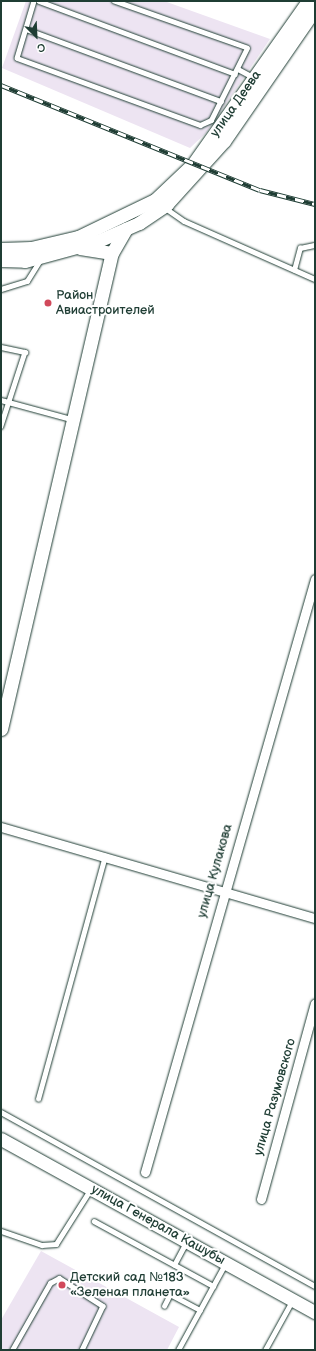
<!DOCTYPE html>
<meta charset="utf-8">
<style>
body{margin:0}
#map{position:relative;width:316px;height:1351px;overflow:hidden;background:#fff;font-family:"Balsamiq Sans",sans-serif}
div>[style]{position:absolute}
.built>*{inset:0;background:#ede4f2}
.roads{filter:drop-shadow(0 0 1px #1f3d34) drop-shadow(0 0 1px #1f3d34)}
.lane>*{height:4.5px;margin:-2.25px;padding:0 2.25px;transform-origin:2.25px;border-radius:2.25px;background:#fff}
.street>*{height:9px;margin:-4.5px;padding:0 4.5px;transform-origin:4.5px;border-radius:4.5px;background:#fff}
.secondary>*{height:13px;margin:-6.5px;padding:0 6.5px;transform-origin:6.5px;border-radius:6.5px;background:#fff}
.rail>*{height:4.5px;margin-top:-2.25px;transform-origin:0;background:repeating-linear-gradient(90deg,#fff 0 9px,#1f3d34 0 18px);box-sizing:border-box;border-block:1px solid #1f3d34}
.dots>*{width:11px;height:11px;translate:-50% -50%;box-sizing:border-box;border:2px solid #fff;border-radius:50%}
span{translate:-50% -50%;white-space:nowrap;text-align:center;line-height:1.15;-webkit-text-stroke:4px #fff;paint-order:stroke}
.street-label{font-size:13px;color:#1f3d34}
.poi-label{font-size:13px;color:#1f3d34}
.left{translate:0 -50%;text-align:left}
.frame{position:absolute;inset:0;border:2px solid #1f3d34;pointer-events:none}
.north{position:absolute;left:16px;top:16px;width:40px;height:40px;-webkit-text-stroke:3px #fff;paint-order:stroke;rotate:156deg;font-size:11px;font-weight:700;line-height:16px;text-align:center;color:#1f3d34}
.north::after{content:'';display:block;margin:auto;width:14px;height:18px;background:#1f3d34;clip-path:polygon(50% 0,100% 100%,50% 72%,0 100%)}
</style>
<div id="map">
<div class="built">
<div style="clip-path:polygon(26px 1px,164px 1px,270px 39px,206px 133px,190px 148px,2px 68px)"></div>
<div style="clip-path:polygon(41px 1251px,179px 1327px,167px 1350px,1px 1350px,1px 1320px)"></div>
</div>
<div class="roads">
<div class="lane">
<div style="left:34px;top:1px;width:59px;rotate:106.6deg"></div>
<div style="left:17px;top:58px;width:195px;rotate:20.1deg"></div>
<div style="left:200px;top:125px;width:12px;rotate:-24deg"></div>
<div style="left:211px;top:120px;width:80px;rotate:-63.4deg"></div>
<div style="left:247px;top:48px;width:141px;rotate:-160.5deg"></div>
<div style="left:39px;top:1px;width:209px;rotate:20.4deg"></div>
<div style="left:26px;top:29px;width:208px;rotate:20.3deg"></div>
<div style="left:238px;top:69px;width:17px;rotate:28deg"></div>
<div style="left:164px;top:207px;width:24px;rotate:35deg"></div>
<div style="left:184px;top:221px;width:143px;rotate:23.9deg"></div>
<div style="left:294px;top:270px;width:23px;rotate:-75deg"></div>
<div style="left:300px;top:248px;width:14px;rotate:-12deg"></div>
<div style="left:1px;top:289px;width:27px;rotate:-17deg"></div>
<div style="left:27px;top:281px;width:25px;rotate:-58deg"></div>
<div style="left:1px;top:347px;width:25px;rotate:12deg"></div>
<div style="left:25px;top:352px;width:78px;rotate:108deg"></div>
<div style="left:1px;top:400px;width:73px;rotate:15.2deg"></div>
<div style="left:38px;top:1099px;width:252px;rotate:-74.6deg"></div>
<div style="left:1px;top:1112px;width:359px;rotate:29deg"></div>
<div style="left:94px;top:1221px;width:136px;rotate:28.6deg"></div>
<div style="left:1px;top:1231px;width:43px;rotate:18.9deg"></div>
<div style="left:42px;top:1245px;width:14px;rotate:-4deg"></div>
<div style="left:56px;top:1244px;width:64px;rotate:-57.8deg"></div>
<div style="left:174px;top:1265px;width:26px;rotate:-62deg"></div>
<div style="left:164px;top:1306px;width:13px;rotate:-63deg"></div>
<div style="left:170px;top:1294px;width:34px;rotate:28deg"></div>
<div style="left:12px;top:1350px;width:77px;rotate:-60.4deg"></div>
<div style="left:50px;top:1283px;width:10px;rotate:-29deg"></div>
<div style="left:59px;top:1278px;width:52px;rotate:32.5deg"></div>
<div style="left:103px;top:1306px;width:49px;rotate:115.5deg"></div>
<div style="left:178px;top:1350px;width:98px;rotate:-61.3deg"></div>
<div style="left:265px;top:1350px;width:56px;rotate:-61.1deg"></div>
</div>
<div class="street">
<div style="left:1px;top:827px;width:327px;rotate:16.2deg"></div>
<div style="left:145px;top:1172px;width:617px;rotate:-74deg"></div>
<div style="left:261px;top:1199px;width:203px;rotate:-74.6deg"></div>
</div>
<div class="secondary">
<div style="left:80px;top:248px;width:32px;rotate:9deg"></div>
<div style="left:1px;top:249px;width:30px;rotate:-2deg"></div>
<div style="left:31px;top:248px;width:48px;rotate:-13.2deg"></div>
<div style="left:78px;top:237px;width:85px;rotate:-25.7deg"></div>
<div style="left:155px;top:200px;width:52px;rotate:-43.5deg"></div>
<div style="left:193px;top:164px;width:199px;rotate:-54.8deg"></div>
<div style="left:1px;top:260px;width:24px;rotate:2deg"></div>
<div style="left:25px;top:261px;width:76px;rotate:-15.3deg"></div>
<div style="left:98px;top:241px;width:45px;rotate:-23.7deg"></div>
<div style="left:139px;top:223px;width:34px;rotate:-34deg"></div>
<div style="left:167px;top:204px;width:85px;rotate:-47.9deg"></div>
<div style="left:224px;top:141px;width:160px;rotate:-55.4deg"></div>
<div style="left:1px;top:729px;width:489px;rotate:-76.9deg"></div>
<div style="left:112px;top:253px;width:28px;rotate:-60deg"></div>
<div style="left:1px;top:1139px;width:359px;rotate:28.9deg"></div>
</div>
</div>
<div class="rail">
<div style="left:1px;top:85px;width:279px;rotate:22.1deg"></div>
<div style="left:260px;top:190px;width:57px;rotate:14.3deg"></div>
</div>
<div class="dots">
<div style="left:48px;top:303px;background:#d1495b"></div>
<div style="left:62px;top:1285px;background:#d1495b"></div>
</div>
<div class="street-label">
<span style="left:236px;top:104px;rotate:-55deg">улица Деева</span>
<span style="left:215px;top:871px;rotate:-74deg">улица Кулакова</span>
<span style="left:275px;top:1097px;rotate:-74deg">улица Разумовского</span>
<span style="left:158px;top:1225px;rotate:29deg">улица Генерала Кашубы</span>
</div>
<div class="poi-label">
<span class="left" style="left:56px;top:303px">Район<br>Авиастроителей</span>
<span class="left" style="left:70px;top:1285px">Детский сад №183<br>«Зеленая планета»</span>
</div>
<div class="frame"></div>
<div class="north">С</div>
</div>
